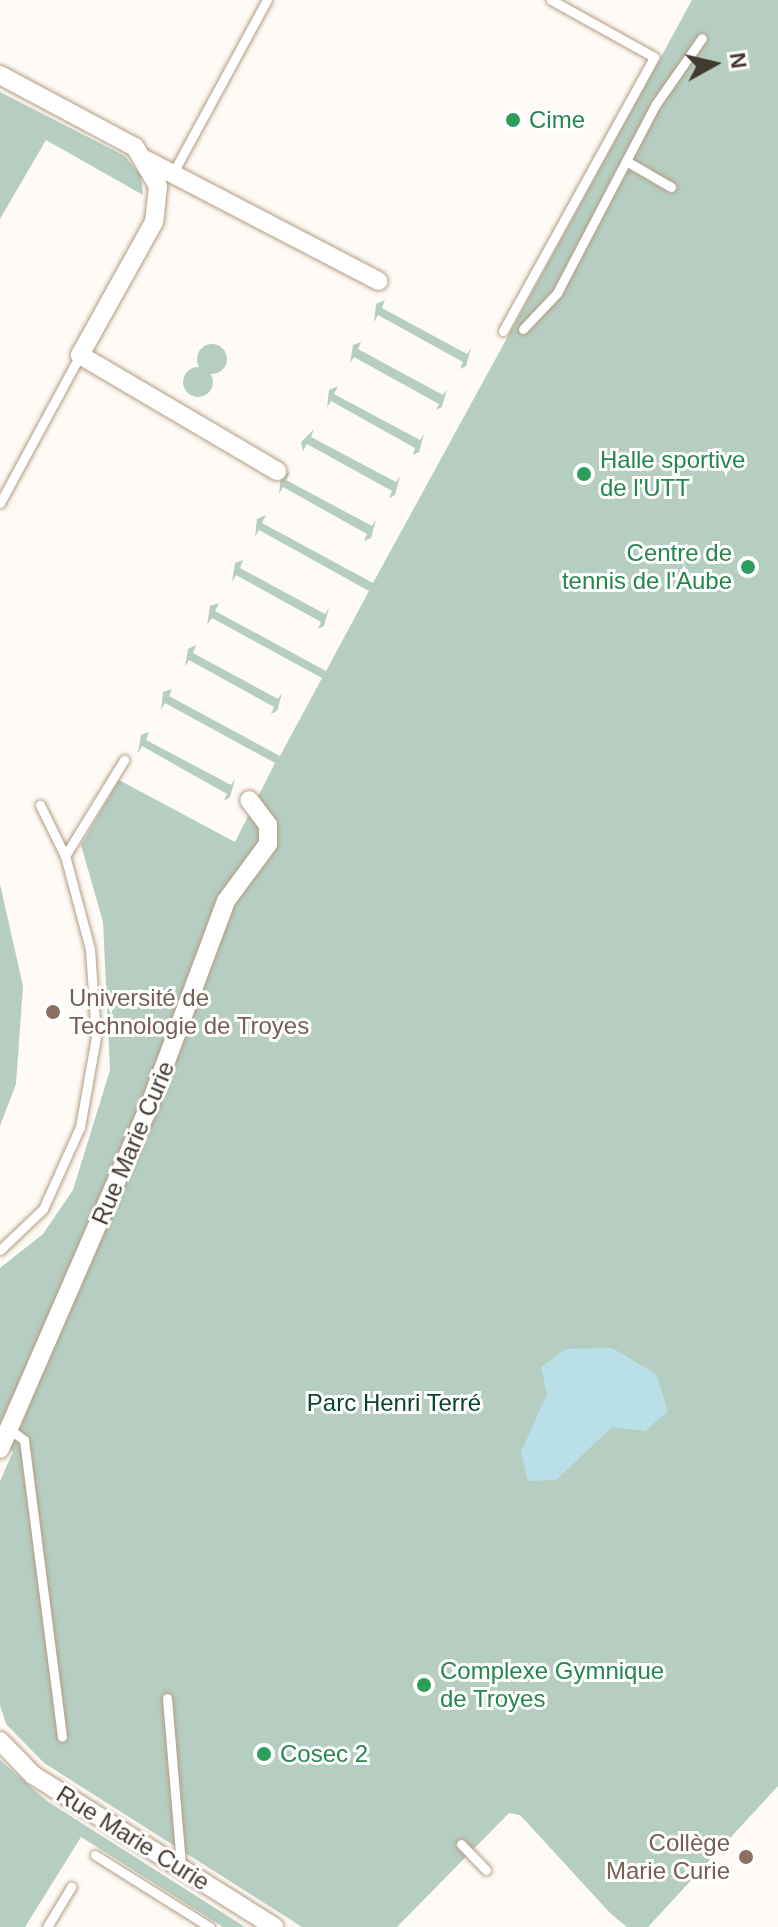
<!DOCTYPE html>
<meta charset="utf-8">
<style>
body{margin:0}
#map{position:relative;width:778px;height:1927px;overflow:hidden;background:#fefaf5;font-family:Helvetica,sans-serif}
div>[style]{position:absolute}
.green>*{inset:0;background:#b6cec1}
.round{border-radius:50%}
.water>*{inset:0;background:#b8e0e6}
.roads{filter:drop-shadow(0 0 2px #b19c84) drop-shadow(0 0 2px #b19c84)}
.service>*{height:9px;margin:-4.5px;padding:0 4.5px;transform-origin:4.5px;border-radius:4.5px;background:#fff}
.minor>*{height:18px;margin:-9px;padding:0 9px;transform-origin:9px;border-radius:9px;background:#fff}
.dots>*{width:22px;height:22px;translate:-50% -50%;box-sizing:border-box;border:4px solid #fff;border-radius:50%}
span{translate:-50% -50%;white-space:nowrap;text-align:center;line-height:1.15;-webkit-text-stroke:6px #fff;paint-order:stroke}
.leisure-label{font-size:24px;color:#27864d}
.left{translate:0 -50%;text-align:left}
.right{translate:-100% -50%;text-align:right}
.education-label{font-size:24px;color:#785e54}
.street-label{font-size:24px;color:#42392f}
.park-label{font-size:24px;color:#08452d}
.north{position:absolute;left:674px;top:24px;width:80px;height:80px;-webkit-text-stroke:6px #fff;paint-order:stroke;rotate:82deg;font-size:22px;font-weight:700;line-height:32px;text-align:center;color:#42392f}
.north::after{content:'';display:block;margin:auto;width:28px;height:36px;background:#42392f;clip-path:polygon(50% 0,100% 100%,50% 72%,0 100%)}
</style>
<div id="map">
<div class="green">
<div style="clip-path:polygon(692px 0,778px 0,778px 1786px,648px 1927px,627px 1927px,611px 1914px,520px 1815px,509px 1813px,397px 1927px,302px 1927px,44px 1763px,6px 1724px,0 1705px,0 1481px,13px 1452px,0 1438px,0 1268px,43px 1234px,73px 1190px,110px 1070px,103px 922px,81px 845px,119px 780px,235px 842px,275px 763px,165px 703px,161px 710px,163px 692px,172px 689px,169px 696px,280px 756px,322px 678px,212px 618px,207px 625px,210px 606px,219px 603px,215px 611px,326px 671px,369px 591px,259px 530px,255px 537px,257px 519px,266px 515px,262px 523px,373px 583px)"></div>
<div style="clip-path:polygon(0 92px,125px 156px,141px 176px,143px 195px,46px 140px,0 219px)"></div>
<div style="clip-path:polygon(385px 300px,382px 308px,467px 354px,471px 348px,466px 366px,460px 369px,463px 362px,378px 315px,374px 322px,376px 304px)"></div>
<div style="clip-path:polygon(361px 342px,358px 349px,443px 395px,447px 389px,442px 407px,436px 410px,439px 404px,354px 357px,350px 363px,353px 345px)"></div>
<div class="round" style="left:197px;top:344px;width:30px;height:30px"></div>
<div class="round" style="left:183px;top:367px;width:30px;height:30px"></div>
<div style="clip-path:polygon(338px 386px,334px 394px,420px 440px,424px 434px,419px 452px,413px 455px,415px 448px,331px 401px,327px 408px,329px 390px)"></div>
<div style="clip-path:polygon(314px 429px,311px 437px,396px 482px,400px 476px,395px 495px,389px 498px,392px 491px,307px 444px,303px 451px,301px 442px)"></div>
<div style="clip-path:polygon(290px 472px,286px 480px,372px 526px,376px 520px,371px 538px,364px 541px,367px 534px,283px 487px,279px 494px,281px 476px)"></div>
<div style="clip-path:polygon(243px 560px,240px 568px,325px 614px,329px 608px,324px 626px,318px 629px,321px 622px,236px 575px,232px 582px,235px 563px)"></div>
<div style="clip-path:polygon(196px 645px,193px 653px,278px 699px,282px 693px,277px 711px,271px 714px,274px 707px,189px 660px,185px 667px,188px 649px)"></div>
<div style="clip-path:polygon(149px 732px,146px 740px,231px 785px,235px 779px,230px 797px,224px 801px,227px 794px,142px 746px,138px 753px,141px 735px)"></div>
<div style="clip-path:polygon(0 884px,23px 986px,16px 1084px,0 1126px)"></div>
<div style="clip-path:polygon(0 1760px,47px 1801px,245px 1927px,223px 1927px,81px 1837px,25px 1927px,0 1927px)"></div>
</div>
<div class="water">
<div style="clip-path:polygon(612px 1348px,656px 1374px,668px 1411px,645px 1431px,612px 1427px,556px 1480px,528px 1481px,521px 1452px,547px 1394px,541px 1367px,566px 1349px)"></div>
</div>
<div class="roads">
<div class="service">
<div style="left:626px;top:161px;width:52px;rotate:30deg"></div>
<div style="left:174px;top:171px;width:195px;rotate:-61.5deg"></div>
<div style="left:523px;top:329px;width:50px;rotate:-46.6deg"></div>
<div style="left:557px;top:293px;width:213px;rotate:-62.4deg"></div>
<div style="left:656px;top:104px;width:80px;rotate:-55.1deg"></div>
<div style="left:503px;top:331px;width:313px;rotate:-61.1deg"></div>
<div style="left:654px;top:57px;width:118px;rotate:-151deg"></div>
<div style="left:0;top:503px;width:168px;rotate:-61.6deg"></div>
<div style="left:65px;top:856px;width:113px;rotate:-58.4deg"></div>
<div style="left:0;top:1250px;width:59px;rotate:-43.6deg"></div>
<div style="left:43px;top:1209px;width:90px;rotate:-65.7deg"></div>
<div style="left:80px;top:1127px;width:91px;rotate:-79.9deg"></div>
<div style="left:96px;top:1037px;width:88px;rotate:-93.9deg"></div>
<div style="left:90px;top:949px;width:96px;rotate:-105deg"></div>
<div style="left:65px;top:856px;width:57px;rotate:-116.1deg"></div>
<div style="left:9px;top:1429px;width:19px;rotate:36deg"></div>
<div style="left:24px;top:1440px;width:299px;rotate:82.7deg"></div>
<div style="left:167px;top:1698px;width:169px;rotate:85.2deg"></div>
<div style="left:461px;top:1844px;width:36px;rotate:46deg"></div>
<div style="left:95px;top:1855px;width:136px;rotate:32.1deg"></div>
<div style="left:47px;top:1927px;width:47px;rotate:-59deg"></div>
</div>
<div class="minor">
<div style="left:0;top:75px;width:153px;rotate:28.1deg"></div>
<div style="left:135px;top:147px;width:45px;rotate:59.5deg"></div>
<div style="left:158px;top:186px;width:36px;rotate:96deg"></div>
<div style="left:154px;top:222px;width:152px;rotate:119.1deg"></div>
<div style="left:80px;top:355px;width:229px;rotate:30.5deg"></div>
<div style="left:146px;top:160px;width:262px;rotate:27.5deg"></div>
<div style="left:0;top:1449px;width:373px;rotate:-66.5deg"></div>
<div style="left:149px;top:1107px;width:220px;rotate:-69.5deg"></div>
<div style="left:226px;top:901px;width:71px;rotate:-53.6deg"></div>
<div style="left:268px;top:844px;width:19px;rotate:-90deg"></div>
<div style="left:268px;top:825px;width:31px;rotate:-127deg"></div>
<div style="left:0;top:1741px;width:47px;rotate:45.9deg"></div>
<div style="left:33px;top:1775px;width:285px;rotate:32.2deg"></div>
</div>
</div>
<div class="dots">
<div style="left:513px;top:120px;background:#2e9e5b"></div>
<div style="left:584px;top:474px;background:#2e9e5b"></div>
<div style="left:748px;top:567px;background:#2e9e5b"></div>
<div style="left:53px;top:1012px;background:#8d6e63"></div>
<div style="left:424px;top:1685px;background:#2e9e5b"></div>
<div style="left:264px;top:1754px;background:#2e9e5b"></div>
<div style="left:746px;top:1857px;background:#8d6e63"></div>
</div>
<div class="leisure-label">
<span class="left" style="left:529px;top:120px">Cime</span>
<span class="left" style="left:600px;top:474px">Halle sportive<br>de l'UTT</span>
<span class="right" style="left:732px;top:567px">Centre de<br>tennis de l'Aube</span>
<span class="left" style="left:440px;top:1685px">Complexe Gymnique<br>de Troyes</span>
<span class="left" style="left:280px;top:1754px">Cosec 2</span>
</div>
<div class="education-label">
<span class="left" style="left:69px;top:1012px">Université de<br>Technologie de Troyes</span>
<span class="right" style="left:730px;top:1857px">Collège<br>Marie Curie</span>
</div>
<div class="street-label">
<span style="left:133px;top:1143px;rotate:-67deg">Rue Marie Curie</span>
<span style="left:133px;top:1838px;rotate:32deg">Rue Marie Curie</span>
</div>
<div class="park-label">
<span style="left:394px;top:1403px">Parc Henri Terré</span>
</div>
<div class="north">N</div>
</div>
